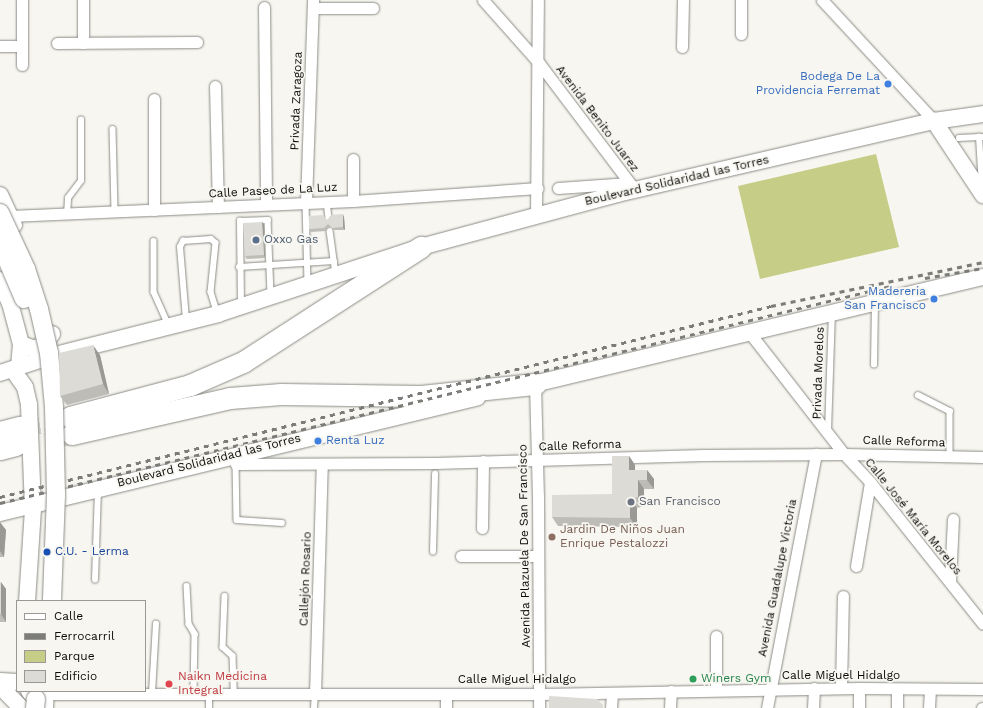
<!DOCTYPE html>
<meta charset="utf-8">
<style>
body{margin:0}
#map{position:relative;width:983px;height:708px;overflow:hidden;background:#f7f6f0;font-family:"Work Sans",sans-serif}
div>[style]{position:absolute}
.green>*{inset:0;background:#c5cd86}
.highway-tunnel>*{height:21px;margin-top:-10.5px;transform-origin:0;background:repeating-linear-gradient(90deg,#d4d3ce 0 21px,transparent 0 31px)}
.roads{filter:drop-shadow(0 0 1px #8c8b86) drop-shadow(0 0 1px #8c8b86)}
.lane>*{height:5.5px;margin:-2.75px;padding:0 2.75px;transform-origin:2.75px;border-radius:2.75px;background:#fff}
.street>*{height:11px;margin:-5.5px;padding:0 5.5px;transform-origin:5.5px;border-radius:5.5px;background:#fff}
.secondary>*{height:16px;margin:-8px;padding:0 8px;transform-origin:8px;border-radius:8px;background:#fff}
.primary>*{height:18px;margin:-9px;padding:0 9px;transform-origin:9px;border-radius:9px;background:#fff}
.highway>*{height:21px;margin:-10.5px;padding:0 10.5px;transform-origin:10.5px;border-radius:10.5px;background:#fff}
.rail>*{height:3px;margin-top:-1.5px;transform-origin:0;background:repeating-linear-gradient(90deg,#7c7c78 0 5px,transparent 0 10px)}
.bridges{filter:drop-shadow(0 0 1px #8c8b86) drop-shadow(0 0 1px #8c8b86)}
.primary-bridge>*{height:18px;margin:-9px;padding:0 9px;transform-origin:9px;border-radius:9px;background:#fff}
.wall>*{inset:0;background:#bdbcb7}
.shaded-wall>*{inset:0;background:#9a9995}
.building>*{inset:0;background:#dcdbd5}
.dots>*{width:11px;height:11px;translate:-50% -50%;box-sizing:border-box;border:2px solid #f7f6f0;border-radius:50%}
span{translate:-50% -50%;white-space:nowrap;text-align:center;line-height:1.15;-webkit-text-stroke:3.5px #f7f6f0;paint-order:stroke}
.shop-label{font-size:12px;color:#366cbe}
.right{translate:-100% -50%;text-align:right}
.left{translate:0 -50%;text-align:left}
.street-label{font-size:12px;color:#0c0c0a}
.service-label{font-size:12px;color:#4e5e75}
.worship-label{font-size:12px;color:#5b616d}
.education-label{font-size:12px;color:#785e54}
.transit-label{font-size:12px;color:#164399}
.health-label{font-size:12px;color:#be3a42}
.leisure-label{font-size:12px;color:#27864d}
.legend{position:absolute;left:16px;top:600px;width:130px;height:92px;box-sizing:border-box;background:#f7f6f0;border:1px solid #999894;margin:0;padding:5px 7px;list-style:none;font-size:12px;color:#0c0c0a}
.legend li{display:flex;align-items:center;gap:8px;height:20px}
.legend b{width:20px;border:1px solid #999894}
</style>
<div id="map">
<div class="green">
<div style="clip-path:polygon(876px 154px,899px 247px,760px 279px,738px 186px)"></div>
</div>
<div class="highway-tunnel">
<div style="left:19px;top:427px;width:52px;rotate:-11.1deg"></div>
<div style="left:16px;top:445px;width:57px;rotate:-11.1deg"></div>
</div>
<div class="roads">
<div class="lane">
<div style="left:113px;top:129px;width:83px;rotate:88.6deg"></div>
<div style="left:959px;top:138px;width:20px;rotate:-3deg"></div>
<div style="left:982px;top:186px;width:49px;rotate:-93.5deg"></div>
<div style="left:979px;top:137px;width:4px"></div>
<div style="left:306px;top:202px;width:81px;rotate:88.6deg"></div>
<div style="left:327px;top:202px;width:16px;rotate:83deg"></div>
<div style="left:67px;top:214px;width:16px;rotate:-86deg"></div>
<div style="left:68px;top:198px;width:21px;rotate:-53deg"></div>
<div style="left:81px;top:181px;width:61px;rotate:-90deg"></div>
<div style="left:330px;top:231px;width:43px;rotate:82.1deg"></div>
<div style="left:154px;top:241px;width:51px;rotate:90deg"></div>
<div style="left:154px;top:292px;width:37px;rotate:66deg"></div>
<div style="left:239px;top:267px;width:95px;rotate:-3.6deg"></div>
<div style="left:241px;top:305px;width:84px;rotate:-90.7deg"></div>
<div style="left:240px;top:221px;width:28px;rotate:-2deg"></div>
<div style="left:268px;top:220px;width:75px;rotate:87.7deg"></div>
<div style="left:186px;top:320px;width:73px;rotate:-94.7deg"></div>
<div style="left:180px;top:247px;width:7px;rotate:-63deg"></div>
<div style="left:183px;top:241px;width:28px;rotate:-4deg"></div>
<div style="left:211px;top:239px;width:6px;rotate:39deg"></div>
<div style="left:216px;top:243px;width:49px;rotate:95.8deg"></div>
<div style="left:211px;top:292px;width:21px;rotate:73deg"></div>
<div style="left:874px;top:365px;width:61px;rotate:-89.1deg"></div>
<div style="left:918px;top:395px;width:36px;rotate:27deg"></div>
<div style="left:950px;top:411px;width:46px;rotate:90deg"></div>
<div style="left:828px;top:432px;width:118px;rotate:-88.1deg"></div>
<div style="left:236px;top:464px;width:56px;rotate:89deg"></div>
<div style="left:237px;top:520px;width:45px;rotate:3.8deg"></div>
<div style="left:433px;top:552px;width:78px;rotate:-88.5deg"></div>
<div style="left:95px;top:580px;width:90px;rotate:-88.1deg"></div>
<div style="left:187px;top:586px;width:38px;rotate:87deg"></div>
<div style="left:189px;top:624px;width:12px;rotate:59deg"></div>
<div style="left:195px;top:634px;width:59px;rotate:91deg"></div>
<div style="left:225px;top:596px;width:51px;rotate:92.2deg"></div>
<div style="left:223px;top:647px;width:13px;rotate:42deg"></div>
<div style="left:233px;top:656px;width:38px;rotate:88deg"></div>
<div style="left:152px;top:693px;width:69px;rotate:-86.7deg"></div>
<div style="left:209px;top:708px;width:14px;rotate:-90deg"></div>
<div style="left:314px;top:708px;width:14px;rotate:-86deg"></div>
</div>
<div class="street">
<div style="left:22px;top:0;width:65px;rotate:90deg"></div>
<div style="left:483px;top:0;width:84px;rotate:48.4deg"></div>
<div style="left:539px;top:63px;width:159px;rotate:52.9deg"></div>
<div style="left:822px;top:0;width:165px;rotate:47.2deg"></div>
<div style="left:264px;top:7px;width:197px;rotate:89.4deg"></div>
<div style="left:313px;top:8px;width:60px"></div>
<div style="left:741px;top:34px;width:34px;rotate:-90deg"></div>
<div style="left:57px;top:43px;width:140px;rotate:-0.4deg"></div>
<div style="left:83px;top:43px;width:43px;rotate:-90deg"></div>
<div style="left:0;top:46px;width:22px"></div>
<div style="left:682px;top:47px;width:47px;rotate:-88.8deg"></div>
<div style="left:215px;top:86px;width:121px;rotate:88.6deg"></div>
<div style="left:154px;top:99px;width:111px;rotate:90deg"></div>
<div style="left:353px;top:159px;width:42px;rotate:90deg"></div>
<div style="left:558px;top:188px;width:71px;rotate:-4deg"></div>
<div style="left:306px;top:202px;width:202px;rotate:-88deg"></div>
<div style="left:10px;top:216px;width:343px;rotate:-2.5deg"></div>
<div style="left:353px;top:201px;width:185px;rotate:-4deg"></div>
<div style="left:536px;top:216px;width:216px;rotate:-89.5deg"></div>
<div style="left:749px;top:332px;width:155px;rotate:52.1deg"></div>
<div style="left:844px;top:454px;width:38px;rotate:47deg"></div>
<div style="left:870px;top:482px;width:181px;rotate:51.5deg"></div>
<div style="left:535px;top:384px;width:112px;rotate:88.5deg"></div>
<div style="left:538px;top:496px;width:212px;rotate:89.7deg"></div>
<div style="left:237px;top:454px;width:10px;rotate:96deg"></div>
<div style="left:236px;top:464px;width:199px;rotate:-0.3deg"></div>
<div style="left:435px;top:463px;width:268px;rotate:-1.7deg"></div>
<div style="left:703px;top:455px;width:141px;rotate:-0.4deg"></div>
<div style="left:844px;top:454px;width:139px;rotate:1.2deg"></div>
<div style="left:482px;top:528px;width:67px;rotate:-89.1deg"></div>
<div style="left:461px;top:556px;width:77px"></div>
<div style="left:856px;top:566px;width:85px;rotate:-80.5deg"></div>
<div style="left:950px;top:582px;width:63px;rotate:-87.3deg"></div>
<div style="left:841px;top:688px;width:92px;rotate:-88.8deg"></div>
<div style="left:716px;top:690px;width:54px;rotate:-90deg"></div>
<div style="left:52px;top:694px;width:488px"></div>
<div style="left:540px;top:694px;width:319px;rotate:-1.1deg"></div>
<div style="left:859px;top:688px;width:124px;rotate:0.5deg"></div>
<div style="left:315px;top:694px;width:230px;rotate:-88.3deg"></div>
<div style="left:446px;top:708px;width:14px;rotate:-90deg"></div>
<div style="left:611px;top:708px;width:15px;rotate:-86deg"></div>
<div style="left:670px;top:708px;width:17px;rotate:-87deg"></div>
<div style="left:767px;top:708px;width:259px;rotate:-79.1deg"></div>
<div style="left:813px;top:708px;width:20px;rotate:-87deg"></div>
<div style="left:859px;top:708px;width:20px;rotate:-90deg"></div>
<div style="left:897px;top:708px;width:19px;rotate:-90deg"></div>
<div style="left:929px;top:708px;width:19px;rotate:-87deg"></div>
<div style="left:982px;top:708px;width:1px"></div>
</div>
<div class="secondary">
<div style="left:934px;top:121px;width:89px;rotate:56.5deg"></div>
<div style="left:0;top:195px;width:33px;rotate:65deg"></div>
<div style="left:0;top:280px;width:25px;rotate:67deg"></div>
<div style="left:10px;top:303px;width:42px;rotate:75deg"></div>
<div style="left:21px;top:344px;width:24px;rotate:95deg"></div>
<div style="left:21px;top:344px;width:15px;rotate:20deg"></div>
<div style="left:35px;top:349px;width:13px;rotate:-32deg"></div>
<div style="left:46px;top:342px;width:10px;rotate:-53deg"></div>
<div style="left:13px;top:370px;width:21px;rotate:55deg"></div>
<div style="left:25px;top:387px;width:18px;rotate:77deg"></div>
<div style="left:29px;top:405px;width:104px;rotate:87.8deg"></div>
<div style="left:33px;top:509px;width:92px;rotate:93.7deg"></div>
<div style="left:0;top:373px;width:58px;rotate:-18.1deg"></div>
<div style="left:55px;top:355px;width:168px;rotate:-14.1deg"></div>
<div style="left:218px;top:314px;width:214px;rotate:-18.3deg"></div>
<div style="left:421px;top:247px;width:203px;rotate:-15.1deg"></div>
<div style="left:617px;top:194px;width:325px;rotate:-13deg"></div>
<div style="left:934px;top:121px;width:49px;rotate:-8.1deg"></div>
<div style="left:525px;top:386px;width:471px;rotate:-13.4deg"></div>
<div style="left:0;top:513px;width:491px;rotate:-13.6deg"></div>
<div style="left:0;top:681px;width:17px;rotate:3deg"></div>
<div style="left:0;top:686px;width:30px;rotate:46deg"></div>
<div style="left:29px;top:691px;width:22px;rotate:51deg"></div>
</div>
<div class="primary">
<div style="left:44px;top:708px;width:17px;rotate:-87deg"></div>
</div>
<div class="highway">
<div style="left:70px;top:417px;width:124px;rotate:-14.9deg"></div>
<div style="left:190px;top:385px;width:58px;rotate:-23.5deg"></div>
<div style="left:243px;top:362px;width:212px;rotate:-32.9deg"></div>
<div style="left:0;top:432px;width:20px;rotate:-15deg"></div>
<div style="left:72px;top:434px;width:162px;rotate:-12.8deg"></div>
<div style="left:230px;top:398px;width:51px;rotate:-4.5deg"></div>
<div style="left:281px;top:394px;width:139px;rotate:0.8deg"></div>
<div style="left:420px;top:396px;width:116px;rotate:-6deg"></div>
<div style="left:0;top:449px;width:16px;rotate:-14deg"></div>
</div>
</div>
<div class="rail">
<div style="left:925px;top:278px;width:59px;rotate:-9.8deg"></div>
<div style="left:0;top:497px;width:794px;rotate:-13.91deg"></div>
<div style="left:771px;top:306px;width:217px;rotate:-11.7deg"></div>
<div style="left:0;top:503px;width:920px;rotate:-13.7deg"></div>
</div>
<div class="bridges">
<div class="primary-bridge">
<div style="left:0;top:213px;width:62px;rotate:65.1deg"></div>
<div style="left:26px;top:269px;width:42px;rotate:72deg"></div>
<div style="left:39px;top:309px;width:45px;rotate:77.2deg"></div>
<div style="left:49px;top:353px;width:54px;rotate:84.7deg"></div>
<div style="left:54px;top:407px;width:88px;rotate:88.7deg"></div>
<div style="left:56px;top:495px;width:106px;rotate:92.2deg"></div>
<div style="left:0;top:243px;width:61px;rotate:66.8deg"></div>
<div style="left:35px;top:708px;width:9px;rotate:-84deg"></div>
</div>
</div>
<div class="wall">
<div style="clip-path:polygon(344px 217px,345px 230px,334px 230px,330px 227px,326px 231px,311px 232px,309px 229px,327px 220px)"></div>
<div style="clip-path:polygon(262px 222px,264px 224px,265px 258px,247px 259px,245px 256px)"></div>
<div style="clip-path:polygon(100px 355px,109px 394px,67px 405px,60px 396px)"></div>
<div style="clip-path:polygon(629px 456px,635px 465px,635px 470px,647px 470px,654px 479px,654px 489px,644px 489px,644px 506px,637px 508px,637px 527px,558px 526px,552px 517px,612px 494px)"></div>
<div style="clip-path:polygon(0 523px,6px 530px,4px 557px,0 557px)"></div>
<div style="clip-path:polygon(0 582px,6px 589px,6px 622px,0 622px)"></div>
</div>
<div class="shaded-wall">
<div style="clip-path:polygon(343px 214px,344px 217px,345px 230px,343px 227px)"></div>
<div style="clip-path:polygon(262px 222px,264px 224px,265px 258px,264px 255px)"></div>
<div style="clip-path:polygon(93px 345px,100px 355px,109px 394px,103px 384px)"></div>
<div style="clip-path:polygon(629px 456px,635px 465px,635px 479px,629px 470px)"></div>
<div style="clip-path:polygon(647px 470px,654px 479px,654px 489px,647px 480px)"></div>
<div style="clip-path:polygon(638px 480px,644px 489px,644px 506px,638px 497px)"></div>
<div style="clip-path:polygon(630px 499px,637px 508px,637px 527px,630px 518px)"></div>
<div style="clip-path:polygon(0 522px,6px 530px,4px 557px,0 551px)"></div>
<div style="clip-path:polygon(1px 582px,6px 589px,6px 622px,1px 614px)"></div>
</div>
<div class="building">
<div style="clip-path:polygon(343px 214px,343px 227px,332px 228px,328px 224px,324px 228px,309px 229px,309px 216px,323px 215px,327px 220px,331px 215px)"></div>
<div style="clip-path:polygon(262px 222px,264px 255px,245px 256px,243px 223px)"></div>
<div style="clip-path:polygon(93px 345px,103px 384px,60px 396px,59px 353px)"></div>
<div style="clip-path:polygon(612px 456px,629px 456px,629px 470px,647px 470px,647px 480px,638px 480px,638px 497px,630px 499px,630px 518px,552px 517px,552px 495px,612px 494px)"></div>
<div style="clip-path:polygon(0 582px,1px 582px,1px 614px,0 614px)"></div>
<div style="clip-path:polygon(549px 696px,597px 699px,603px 705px,603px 708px,549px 708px)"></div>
</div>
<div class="dots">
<div style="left:888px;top:84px;background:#3f7fe0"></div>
<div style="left:256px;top:240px;background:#5c6f8a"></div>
<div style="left:934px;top:299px;background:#3f7fe0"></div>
<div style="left:318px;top:441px;background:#3f7fe0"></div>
<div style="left:631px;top:502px;background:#6b7280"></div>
<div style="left:552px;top:537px;background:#8d6e63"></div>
<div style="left:47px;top:552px;background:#1a4fb4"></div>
<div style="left:693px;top:679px;background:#2e9e5b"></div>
<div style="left:169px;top:684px;background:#e0444e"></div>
</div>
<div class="shop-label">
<span class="right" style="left:880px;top:84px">Bodega De La<br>Providencia Ferremat</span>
<span class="right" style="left:926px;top:299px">Madereria<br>San Francisco</span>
<span class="left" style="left:326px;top:441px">Renta Luz</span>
</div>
<div class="street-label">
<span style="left:297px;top:101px;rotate:-88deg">Privada Zaragoza</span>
<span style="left:597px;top:119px;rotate:53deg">Avenida Benito Juarez</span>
<span style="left:677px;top:181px;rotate:-13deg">Boulevard Solidaridad las Torres</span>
<span style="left:273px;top:191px;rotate:-3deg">Calle Paseo de La Luz</span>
<span style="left:819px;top:373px;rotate:-88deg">Privada Morelos</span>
<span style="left:904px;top:442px;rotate:2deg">Calle Reforma</span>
<span style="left:580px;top:446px;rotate:-2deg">Calle Reforma</span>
<span style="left:209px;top:461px;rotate:-14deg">Boulevard Solidaridad las Torres</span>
<span style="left:913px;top:517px;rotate:51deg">Calle José María Morelos</span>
<span style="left:525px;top:546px;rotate:-91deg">Avenida Plazuela De San Francisco</span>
<span style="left:778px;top:578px;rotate:-79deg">Avenida Guadalupe Victoria</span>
<span style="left:306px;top:579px;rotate:-88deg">Callejón Rosario</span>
<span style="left:841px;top:676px">Calle Miguel Hidalgo</span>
<span style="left:517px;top:680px">Calle Miguel Hidalgo</span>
</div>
<div class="service-label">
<span class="left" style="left:264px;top:240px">Oxxo Gas</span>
</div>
<div class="worship-label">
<span class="left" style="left:639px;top:502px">San Francisco</span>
</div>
<div class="education-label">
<span class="left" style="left:560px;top:537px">Jardin De Niños Juan<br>Enrique Pestalozzi</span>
</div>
<div class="transit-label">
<span class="left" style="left:55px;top:552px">C.U. - Lerma</span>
</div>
<div class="health-label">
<span class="left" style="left:178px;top:684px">Naikn Medicina<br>Integral</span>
</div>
<div class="leisure-label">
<span class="left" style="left:701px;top:679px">Winers Gym</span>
</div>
<ul class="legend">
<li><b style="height:5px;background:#fff"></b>Calle</li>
<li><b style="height:5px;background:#7c7c78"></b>Ferrocarril</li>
<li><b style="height:11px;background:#c5cd86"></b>Parque</li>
<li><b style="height:11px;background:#dcdbd5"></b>Edificio</li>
</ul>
</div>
